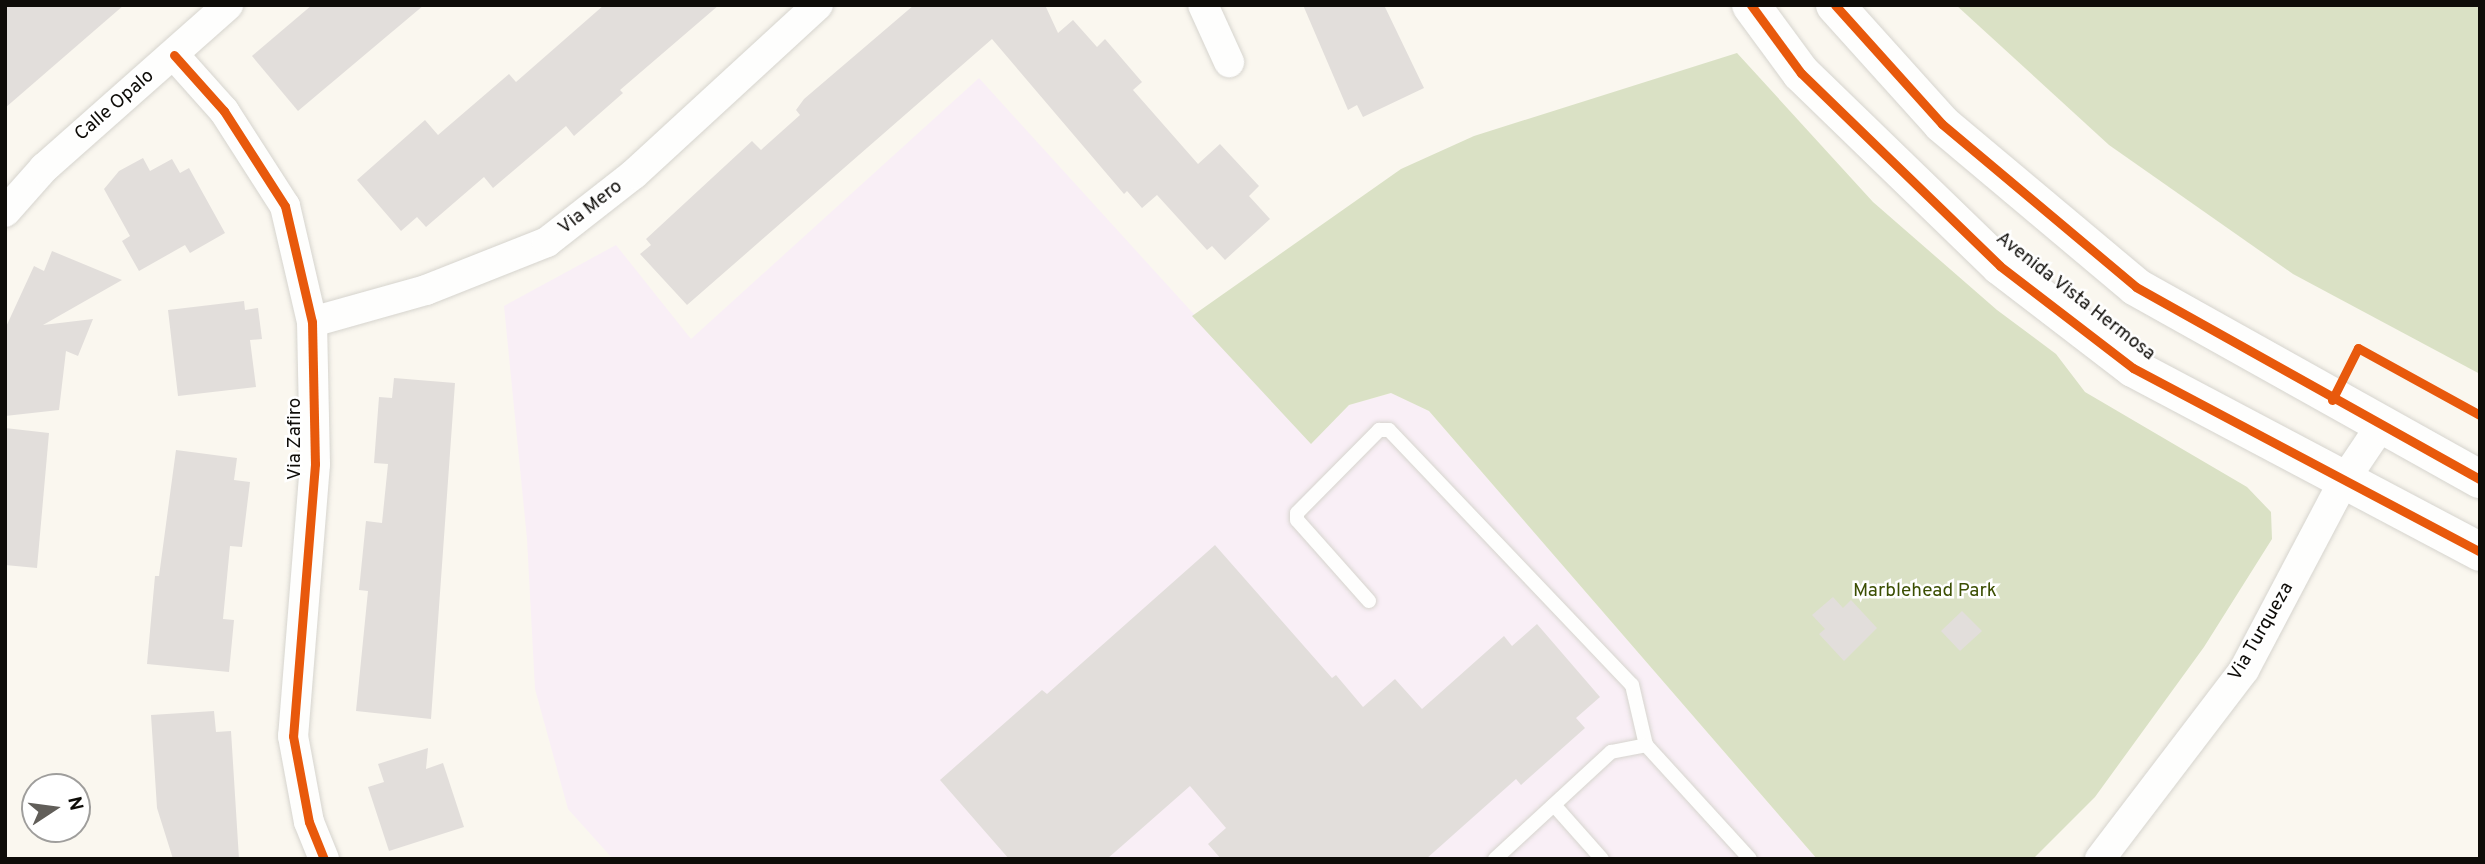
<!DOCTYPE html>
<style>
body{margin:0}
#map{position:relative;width:2485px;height:864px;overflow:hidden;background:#faf7ef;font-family:Overpass,sans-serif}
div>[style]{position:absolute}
.education>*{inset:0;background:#f9eff6}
.green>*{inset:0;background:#dae1c5}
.building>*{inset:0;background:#e2dedb}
.roads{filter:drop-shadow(0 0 2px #d6d4ce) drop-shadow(0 0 2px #d6d4ce)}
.lane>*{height:14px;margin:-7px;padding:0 7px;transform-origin:7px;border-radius:7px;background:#fefefd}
.street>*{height:30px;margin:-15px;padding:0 15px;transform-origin:15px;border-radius:15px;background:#fefefd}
.secondary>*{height:38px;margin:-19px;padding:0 19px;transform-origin:19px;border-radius:19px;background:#fefefd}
.cycleway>*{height:9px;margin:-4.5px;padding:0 4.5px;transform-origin:4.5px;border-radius:4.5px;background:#e8590c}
span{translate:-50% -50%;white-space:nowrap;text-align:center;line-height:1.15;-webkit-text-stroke:5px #fff;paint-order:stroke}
.street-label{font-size:19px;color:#0e0c08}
.park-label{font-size:19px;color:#3b4e02}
.frame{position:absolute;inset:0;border:7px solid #0e0c08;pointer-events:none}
.north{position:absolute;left:21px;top:773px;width:70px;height:70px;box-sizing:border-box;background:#fff;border:2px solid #9f9e9c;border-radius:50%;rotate:77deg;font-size:19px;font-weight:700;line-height:28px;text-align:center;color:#0e0c08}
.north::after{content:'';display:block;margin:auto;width:24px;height:32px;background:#615e59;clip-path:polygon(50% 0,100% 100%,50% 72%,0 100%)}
</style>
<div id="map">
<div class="education">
<div style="clip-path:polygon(979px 78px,1311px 443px,1349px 405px,1392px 393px,1429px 411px,1817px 859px,613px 859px,568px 809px,535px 689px,527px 539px,504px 306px,616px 245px,691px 339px)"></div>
</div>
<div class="green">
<div style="clip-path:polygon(1956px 5px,2480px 5px,2480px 374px,2293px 274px,2109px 145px)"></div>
<div style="clip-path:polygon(1737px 53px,1873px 202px,1997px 310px,2056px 354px,2085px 392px,2247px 487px,2271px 512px,2272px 539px,2204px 647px,2095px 797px,2033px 859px,1817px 859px,1429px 411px,1391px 393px,1349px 405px,1311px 444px,1192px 316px,1401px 169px,1474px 136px)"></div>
</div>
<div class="building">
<div style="clip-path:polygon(5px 5px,124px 5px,5px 108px)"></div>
<div style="clip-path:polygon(312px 5px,424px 5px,298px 111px,252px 56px)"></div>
<div style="clip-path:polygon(604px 5px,719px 5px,620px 90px,623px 93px,574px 136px,566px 126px,493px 188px,484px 177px,426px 227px,417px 217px,401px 231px,357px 180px,425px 120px,438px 135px,509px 74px,516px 82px)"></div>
<div style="clip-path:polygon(914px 5px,1045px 5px,1058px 33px,1073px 20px,1097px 47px,1105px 39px,1142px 82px,1133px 90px,1198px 164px,1220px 144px,1259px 186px,1249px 196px,1270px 219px,1225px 260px,1212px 246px,1207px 250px,1157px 195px,1142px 208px,1127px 191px,1124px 194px,992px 39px,687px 305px,640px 254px,651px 245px,646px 239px,752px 141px,761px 150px,800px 115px,796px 110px,804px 99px)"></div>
<div style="clip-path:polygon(1303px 5px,1384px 5px,1424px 88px,1363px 117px,1357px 105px,1348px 110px)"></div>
<div style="clip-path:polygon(143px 158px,150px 171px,172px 159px,180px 173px,189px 168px,225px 233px,190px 253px,185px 245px,139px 271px,122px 241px,130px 236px,104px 189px,119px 171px)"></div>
<div style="clip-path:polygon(52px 251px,122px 280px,43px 325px,93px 319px,78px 356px,66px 351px,59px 410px,5px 416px,5px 329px,34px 266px,44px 271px)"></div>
<div style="clip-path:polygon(244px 301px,245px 310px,258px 308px,262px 339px,250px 340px,256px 387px,178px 396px,168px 310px)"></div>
<div style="clip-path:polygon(394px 378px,455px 383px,431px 719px,356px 711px,368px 591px,359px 590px,366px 521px,382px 523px,388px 464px,374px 463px,379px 397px,392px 398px)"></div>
<div style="clip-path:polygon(5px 428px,49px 433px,37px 568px,5px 565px)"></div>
<div style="clip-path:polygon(176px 450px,237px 458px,234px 480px,250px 482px,242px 547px,230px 546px,223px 619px,234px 620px,229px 672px,147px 664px,155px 576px,159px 576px)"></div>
<div style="clip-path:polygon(1215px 545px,1332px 678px,1336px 675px,1363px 707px,1395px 679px,1422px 709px,1504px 636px,1512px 646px,1537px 624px,1600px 697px,1576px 718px,1585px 728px,1521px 785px,1516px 779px,1426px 859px,1221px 859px,1208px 844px,1226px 828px,1190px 786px,1107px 859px,1009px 859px,940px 780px,1042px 690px,1047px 694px)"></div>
<div style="clip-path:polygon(1833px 597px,1843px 608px,1851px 600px,1877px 628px,1844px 661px,1819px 634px,1825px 629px,1812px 615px)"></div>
<div style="clip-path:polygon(1962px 611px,1982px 631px,1960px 651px,1941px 631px)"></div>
<div style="clip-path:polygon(214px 711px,216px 732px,231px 731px,239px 859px,173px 859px,157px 808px,151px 715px)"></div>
<div style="clip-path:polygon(428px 748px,426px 769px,443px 763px,464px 827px,389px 851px,368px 787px,384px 782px,378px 764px)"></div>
</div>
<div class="roads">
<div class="lane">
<div style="left:1369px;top:601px;width:108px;rotate:-131.6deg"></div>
<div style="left:1297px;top:520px;width:7px;rotate:-90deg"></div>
<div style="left:1297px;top:513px;width:117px;rotate:-45.3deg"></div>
<div style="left:1379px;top:430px;width:10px"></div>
<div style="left:1389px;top:430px;width:352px;rotate:46.4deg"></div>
<div style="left:1632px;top:685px;width:62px;rotate:76.9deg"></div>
<div style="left:1554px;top:805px;width:72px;rotate:48.4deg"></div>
<div style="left:1495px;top:859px;width:158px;rotate:-42.7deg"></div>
<div style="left:1611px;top:752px;width:36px;rotate:-11deg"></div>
<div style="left:1646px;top:745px;width:154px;rotate:47.6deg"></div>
</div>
<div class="street">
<div style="left:1203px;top:5px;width:63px;rotate:65.5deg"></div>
<div style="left:174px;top:55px;width:75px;rotate:48.2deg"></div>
<div style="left:224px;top:111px;width:113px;rotate:57.3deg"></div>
<div style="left:285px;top:206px;width:119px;rotate:76.9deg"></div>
<div style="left:312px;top:322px;width:142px;rotate:88.8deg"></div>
<div style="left:315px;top:464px;width:273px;rotate:94.6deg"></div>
<div style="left:293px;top:736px;width:87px;rotate:79.5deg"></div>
<div style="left:309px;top:822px;width:40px;rotate:68deg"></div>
<div style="left:5px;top:212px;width:59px;rotate:-48.4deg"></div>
<div style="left:44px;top:168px;width:246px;rotate:-41.5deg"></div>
<div style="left:312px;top:322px;width:118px;rotate:-15.7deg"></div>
<div style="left:426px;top:290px;width:130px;rotate:-21.6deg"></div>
<div style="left:547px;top:242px;width:110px;rotate:-38deg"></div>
<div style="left:634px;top:174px;width:250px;rotate:-42.6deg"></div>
<div style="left:2100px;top:859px;width:238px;rotate:-52.7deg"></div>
<div style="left:2244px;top:670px;width:212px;rotate:-62.2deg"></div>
<div style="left:2343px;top:482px;width:66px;rotate:-56.1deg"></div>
</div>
<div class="secondary">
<div style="left:1751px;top:5px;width:84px;rotate:53.7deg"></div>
<div style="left:1801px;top:73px;width:277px;rotate:44.1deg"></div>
<div style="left:2000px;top:266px;width:168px;rotate:37.5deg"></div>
<div style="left:2133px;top:368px;width:393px;rotate:27.9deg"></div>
<div style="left:1835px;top:5px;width:160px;rotate:48deg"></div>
<div style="left:1942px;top:124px;width:253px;rotate:40deg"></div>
<div style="left:2136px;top:287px;width:394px;rotate:29.2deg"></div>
</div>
</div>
<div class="cycleway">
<div style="left:1751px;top:5px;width:84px;rotate:53.7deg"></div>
<div style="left:1801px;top:73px;width:277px;rotate:44.1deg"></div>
<div style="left:2000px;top:266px;width:168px;rotate:37.5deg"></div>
<div style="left:2133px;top:368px;width:393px;rotate:27.9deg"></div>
<div style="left:1835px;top:5px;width:160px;rotate:48deg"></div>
<div style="left:1942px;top:124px;width:253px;rotate:40deg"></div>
<div style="left:2136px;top:287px;width:394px;rotate:29.2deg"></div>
<div style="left:174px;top:55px;width:75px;rotate:48.2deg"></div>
<div style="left:224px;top:111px;width:113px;rotate:57.3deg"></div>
<div style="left:285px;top:206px;width:119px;rotate:76.9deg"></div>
<div style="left:312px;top:322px;width:142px;rotate:88.8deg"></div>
<div style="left:315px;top:464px;width:273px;rotate:94.6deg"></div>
<div style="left:293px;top:736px;width:87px;rotate:79.5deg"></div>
<div style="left:309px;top:822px;width:40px;rotate:68deg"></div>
<div style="left:2332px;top:400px;width:58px;rotate:-63.4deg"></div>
<div style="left:2358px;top:348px;width:139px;rotate:28.8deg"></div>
</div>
<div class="street-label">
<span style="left:115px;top:106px;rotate:-41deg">Calle Opalo</span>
<span style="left:591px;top:208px;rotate:-38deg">Via Mero</span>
<span style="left:2075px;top:297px;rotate:38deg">Avenida Vista Hermosa</span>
<span style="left:296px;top:439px;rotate:-90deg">Via Zafiro</span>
<span style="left:2262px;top:632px;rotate:-60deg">Via Turqueza</span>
</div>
<div class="park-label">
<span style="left:1925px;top:592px">Marblehead Park</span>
</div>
<div class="frame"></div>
<div class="north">N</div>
</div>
